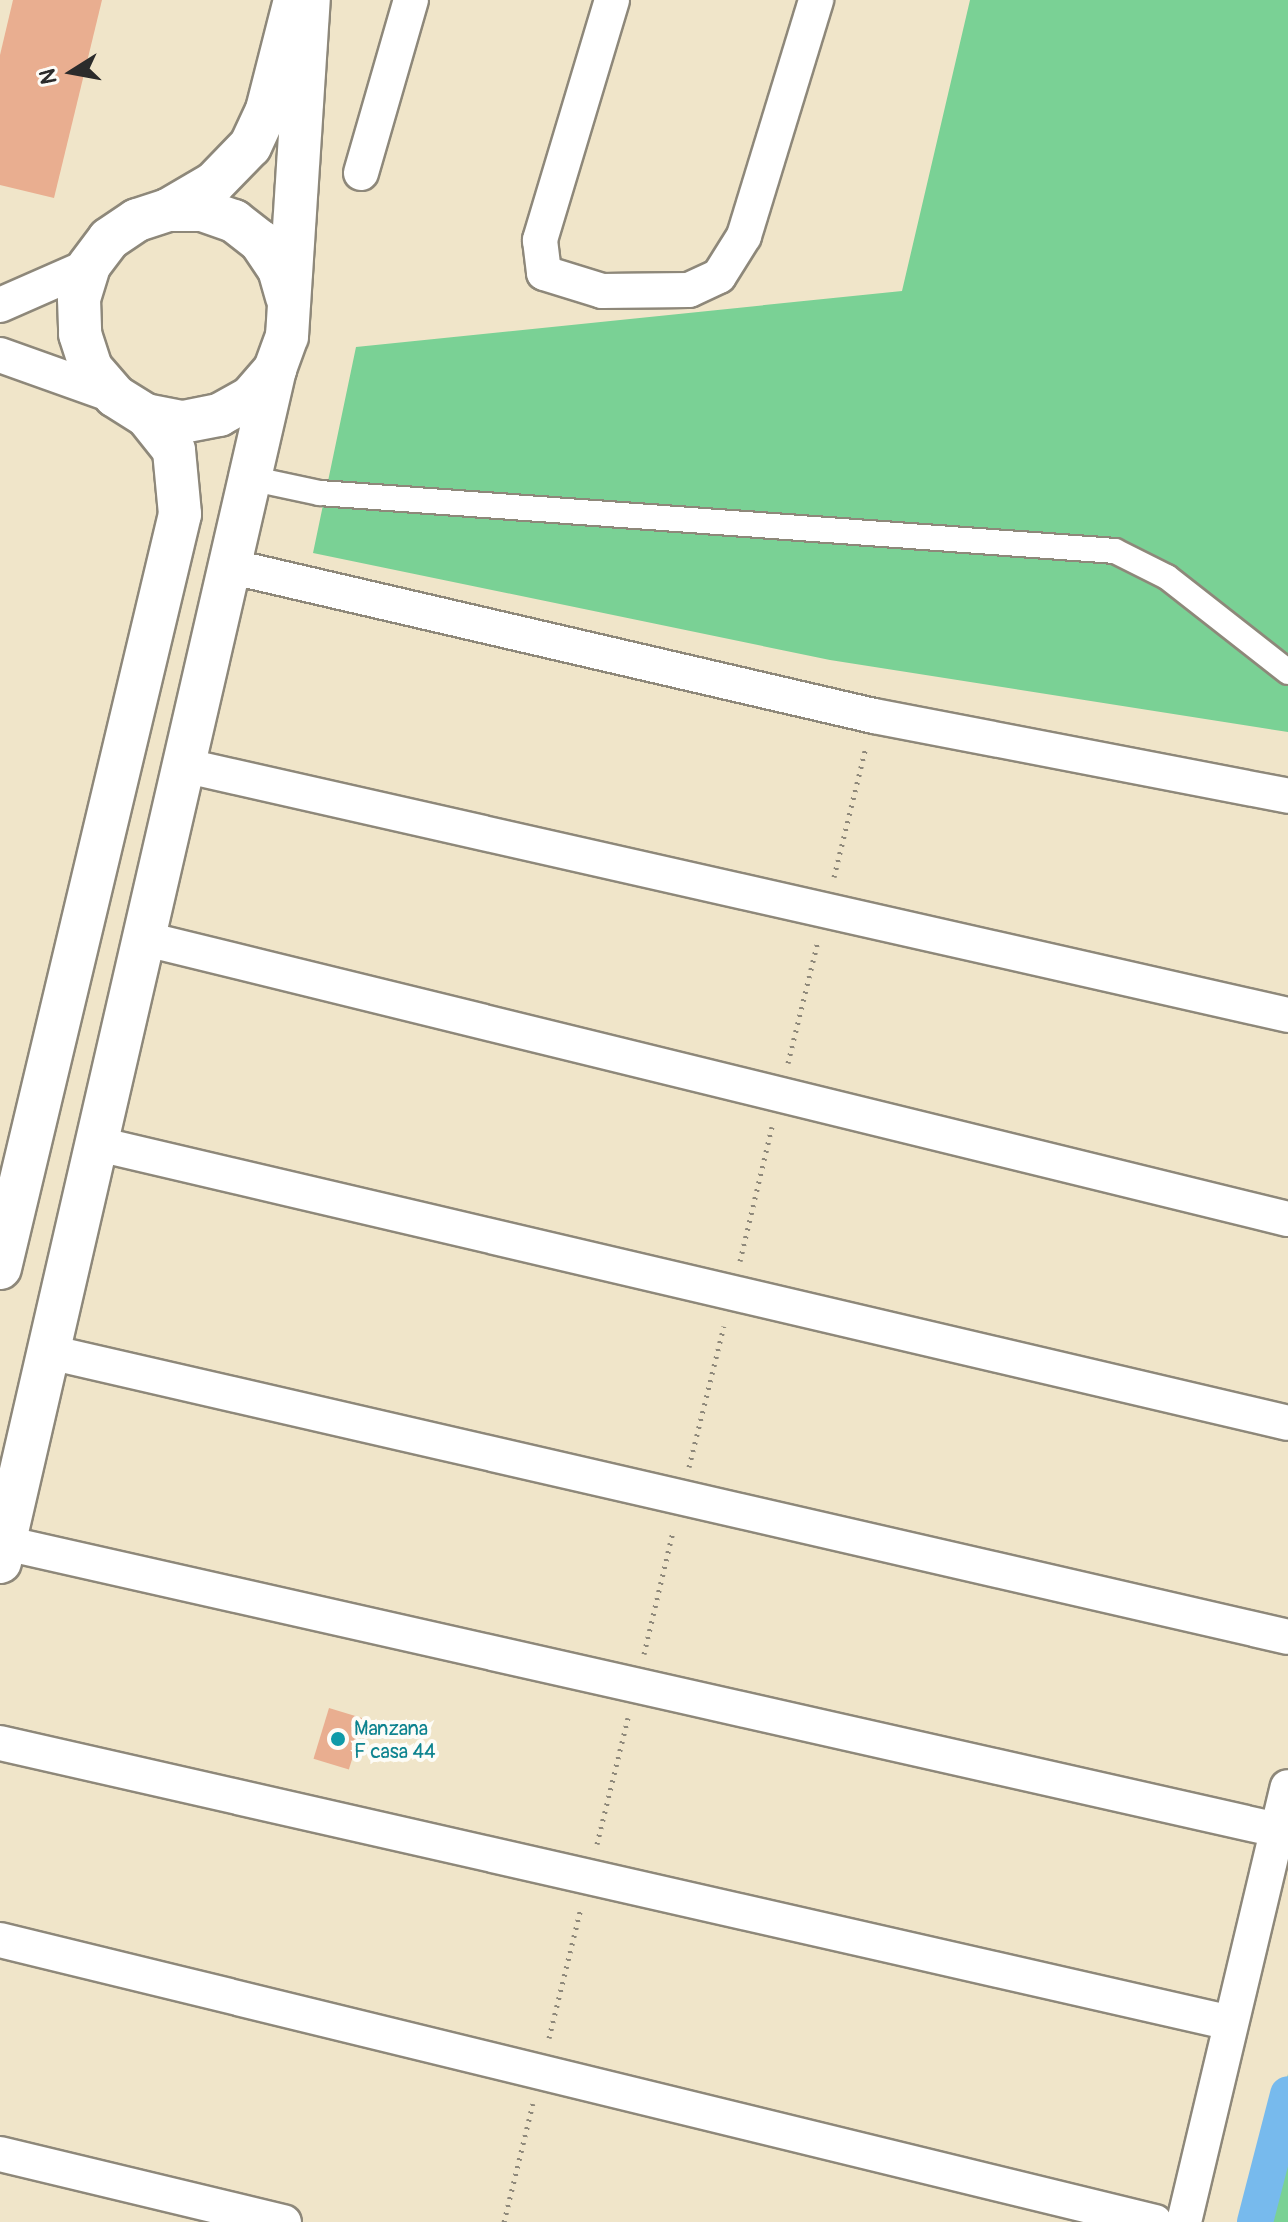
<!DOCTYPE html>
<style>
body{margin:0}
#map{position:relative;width:1288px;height:2222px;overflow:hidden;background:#f0e5c9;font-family:Pangolin,sans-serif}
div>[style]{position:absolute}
.green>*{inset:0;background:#7ad195}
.canal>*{height:36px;margin:-18px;padding:0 18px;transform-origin:18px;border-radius:18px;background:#77baed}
.building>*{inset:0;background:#e9ae90;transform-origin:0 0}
.path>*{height:5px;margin-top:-2.5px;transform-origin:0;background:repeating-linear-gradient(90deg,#8e887a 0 2px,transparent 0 8px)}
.roads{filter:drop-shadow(2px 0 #8e887a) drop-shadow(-2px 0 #8e887a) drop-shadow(0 2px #8e887a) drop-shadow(0 -2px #8e887a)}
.pedestrian>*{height:24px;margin:-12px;padding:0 12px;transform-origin:12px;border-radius:12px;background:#fff}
.minor>*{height:34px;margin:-17px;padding:0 17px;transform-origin:17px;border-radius:17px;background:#fff}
.tertiary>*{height:42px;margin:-21px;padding:0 21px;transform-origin:21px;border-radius:21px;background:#fff}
.dots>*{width:22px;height:22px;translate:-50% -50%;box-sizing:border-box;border:4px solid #fdfcf7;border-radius:50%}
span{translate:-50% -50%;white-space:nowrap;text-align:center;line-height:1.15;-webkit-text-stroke:8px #fdfcf7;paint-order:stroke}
.culture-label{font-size:20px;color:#0d838f}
.left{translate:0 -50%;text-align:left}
.north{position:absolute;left:32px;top:32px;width:80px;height:80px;-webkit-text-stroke:6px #fdfcf7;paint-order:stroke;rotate:259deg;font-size:22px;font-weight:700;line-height:32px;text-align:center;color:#2b2b2b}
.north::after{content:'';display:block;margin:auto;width:28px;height:36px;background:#2b2b2b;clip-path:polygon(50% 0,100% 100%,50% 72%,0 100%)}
</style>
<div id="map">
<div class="green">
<div style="clip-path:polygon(970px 0,1288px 0,1288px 732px,830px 660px,313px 553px,356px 347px,902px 291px)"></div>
<div style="clip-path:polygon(1288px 2074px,1288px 2222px,1255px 2222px)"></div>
</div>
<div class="canal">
<div style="left:1255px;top:2222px;width:132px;rotate:-75.5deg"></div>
</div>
<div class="building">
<div style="clip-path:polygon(13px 0,102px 0,54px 198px,0 185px,0 55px)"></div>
<div style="left:329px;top:1708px;width:37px;height:53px;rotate:17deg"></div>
</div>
<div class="path">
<div style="left:834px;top:877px;width:134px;rotate:-76.2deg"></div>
<div style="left:788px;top:1063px;width:126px;rotate:-76.2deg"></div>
<div style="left:740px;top:1261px;width:138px;rotate:-76.6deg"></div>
<div style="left:689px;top:1467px;width:145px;rotate:-76.1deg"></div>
<div style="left:644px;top:1654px;width:126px;rotate:-76.7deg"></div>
<div style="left:597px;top:1844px;width:130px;rotate:-76.2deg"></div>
<div style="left:549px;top:2038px;width:134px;rotate:-76.2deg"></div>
<div style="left:504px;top:2222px;width:122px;rotate:-76.3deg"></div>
</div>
<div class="roads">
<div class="pedestrian">
<div style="left:254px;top:479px;width:67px;rotate:12deg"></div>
<div style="left:320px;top:493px;width:797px;rotate:4.17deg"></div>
<div style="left:1115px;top:551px;width:58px;rotate:26.6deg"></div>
<div style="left:1167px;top:577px;width:154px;rotate:38.1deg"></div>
</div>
<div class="minor">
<div style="left:612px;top:0;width:251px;rotate:106.7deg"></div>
<div style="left:540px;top:240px;width:33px;rotate:83deg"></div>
<div style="left:544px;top:273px;width:61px;rotate:17.2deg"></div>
<div style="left:602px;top:291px;width:87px;rotate:-0.7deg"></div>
<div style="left:689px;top:290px;width:33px;rotate:-25deg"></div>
<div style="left:719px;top:276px;width:47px;rotate:-58deg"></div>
<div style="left:744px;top:236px;width:247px;rotate:-73deg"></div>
<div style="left:361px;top:173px;width:180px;rotate:-73.9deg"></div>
<div style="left:0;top:305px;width:97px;rotate:-23.7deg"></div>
<div style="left:0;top:355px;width:122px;rotate:19.6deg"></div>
<div style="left:233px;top:567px;width:658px;rotate:13.09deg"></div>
<div style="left:874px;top:716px;width:422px;rotate:10.9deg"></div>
<div style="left:187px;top:766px;width:1129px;rotate:12.74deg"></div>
<div style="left:146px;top:939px;width:1176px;rotate:13.78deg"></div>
<div style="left:98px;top:1144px;width:1222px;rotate:13.19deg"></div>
<div style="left:49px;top:1352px;width:1271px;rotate:12.95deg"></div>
<div style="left:5px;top:1543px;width:1305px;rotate:12.71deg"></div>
<div style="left:0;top:1743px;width:1262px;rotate:12.81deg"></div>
<div style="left:0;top:1940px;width:1189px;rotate:13.72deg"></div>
<div style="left:0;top:2154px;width:292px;rotate:13.5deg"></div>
<div style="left:1184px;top:2222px;width:447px;rotate:-76.6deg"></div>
</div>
<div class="tertiary">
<div style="left:295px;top:0;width:114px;rotate:104.3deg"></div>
<div style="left:267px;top:110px;width:40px;rotate:115deg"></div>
<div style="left:250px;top:146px;width:52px;rotate:134.2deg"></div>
<div style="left:214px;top:183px;width:53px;rotate:149.6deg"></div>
<div style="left:168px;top:210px;width:33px;rotate:162deg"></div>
<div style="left:137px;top:220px;width:34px;rotate:146deg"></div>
<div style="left:109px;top:239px;width:34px;rotate:127deg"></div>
<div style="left:89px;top:266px;width:34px;rotate:107deg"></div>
<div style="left:79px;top:299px;width:35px;rotate:88deg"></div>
<div style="left:80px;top:334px;width:36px;rotate:72deg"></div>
<div style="left:91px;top:368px;width:37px;rotate:49deg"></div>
<div style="left:115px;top:396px;width:36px;rotate:32deg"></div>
<div style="left:146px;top:415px;width:38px;rotate:11deg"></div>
<div style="left:183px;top:422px;width:37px;rotate:-11deg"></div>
<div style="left:219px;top:415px;width:37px;rotate:-29deg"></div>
<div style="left:251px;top:397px;width:37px;rotate:-49deg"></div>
<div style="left:275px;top:369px;width:35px;rotate:-70deg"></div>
<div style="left:287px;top:336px;width:337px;rotate:-86.3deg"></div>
<div style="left:168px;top:210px;width:34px"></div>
<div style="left:202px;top:210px;width:34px;rotate:19deg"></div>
<div style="left:234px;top:221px;width:33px;rotate:38deg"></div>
<div style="left:260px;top:241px;width:34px;rotate:56deg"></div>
<div style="left:279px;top:269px;width:29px;rotate:74deg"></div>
<div style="left:0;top:1268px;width:775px;rotate:-76.57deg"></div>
<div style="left:180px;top:514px;width:64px;rotate:-95.4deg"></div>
<div style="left:174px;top:450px;width:45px;rotate:-128.7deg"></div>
<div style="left:0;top:1562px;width:1224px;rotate:-77.02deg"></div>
</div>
</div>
<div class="dots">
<div style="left:338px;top:1739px;background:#0f9aa8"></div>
</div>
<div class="culture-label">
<span class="left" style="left:354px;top:1740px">Manzana<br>F casa 44</span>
</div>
<div class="north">N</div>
</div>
